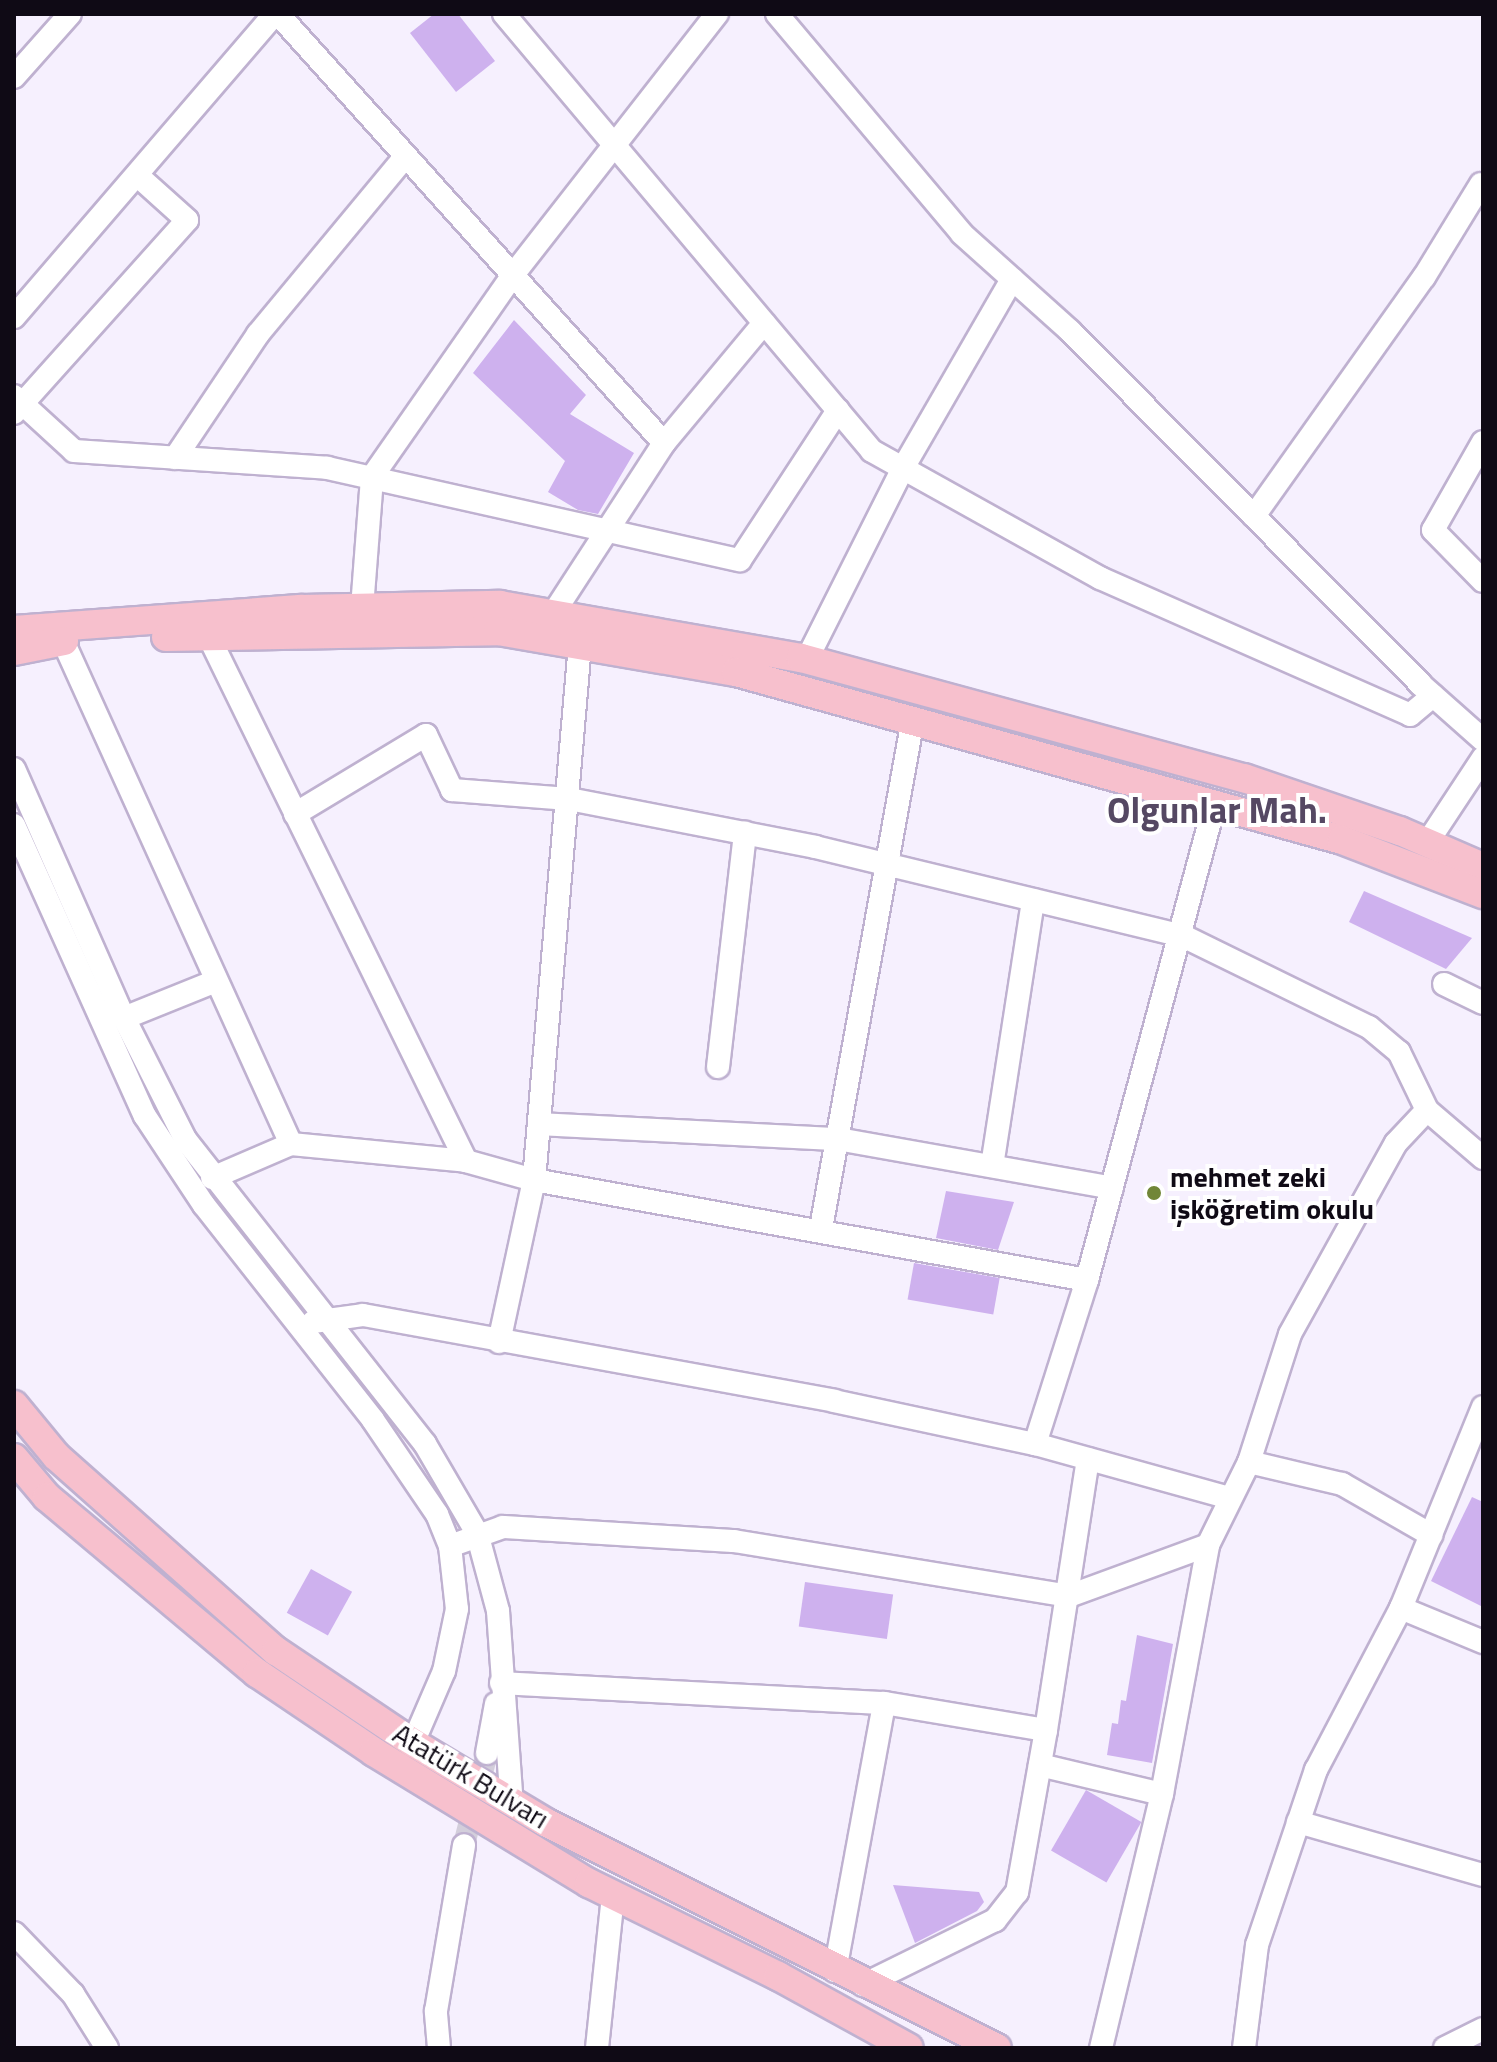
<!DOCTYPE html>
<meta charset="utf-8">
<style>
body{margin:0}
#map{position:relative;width:1497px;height:2062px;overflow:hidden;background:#f6f0fe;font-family:"Titillium Web",sans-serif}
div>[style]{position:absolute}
.building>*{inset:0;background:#ceb1ee;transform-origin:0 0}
.minor-tunnel>*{height:22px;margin-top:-11px;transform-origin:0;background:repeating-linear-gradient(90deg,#d3cedb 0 22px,transparent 0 33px)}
.roads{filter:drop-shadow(2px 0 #bfb1d0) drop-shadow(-2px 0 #bfb1d0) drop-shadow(0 2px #bfb1d0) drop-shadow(0 -2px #bfb1d0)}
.minor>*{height:22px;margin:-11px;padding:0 11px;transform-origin:11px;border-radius:11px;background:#fff}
.major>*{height:28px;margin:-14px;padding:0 14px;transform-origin:14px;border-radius:14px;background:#f7c0cd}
.dots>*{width:22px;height:22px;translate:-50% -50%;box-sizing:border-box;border:4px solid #fff;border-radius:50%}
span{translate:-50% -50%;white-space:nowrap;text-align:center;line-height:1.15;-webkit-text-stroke:8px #fff;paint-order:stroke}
.poi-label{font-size:28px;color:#0f0a15;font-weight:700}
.left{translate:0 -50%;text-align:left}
.street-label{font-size:28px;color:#0f0a15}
.district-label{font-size:36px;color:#554863;font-weight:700}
.frame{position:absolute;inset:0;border:16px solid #0f0a15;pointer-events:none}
</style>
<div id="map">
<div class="building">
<div style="clip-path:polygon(434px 14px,458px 14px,495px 61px,456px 92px,410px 33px)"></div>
<div style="clip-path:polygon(514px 320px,586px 395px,570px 414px,634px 453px,598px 514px,578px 510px,548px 492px,565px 461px,473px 373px)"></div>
<div style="clip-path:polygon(1364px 891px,1472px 938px,1446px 969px,1349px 922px)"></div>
<div style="clip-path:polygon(946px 1191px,1014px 1202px,998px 1250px,936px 1238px)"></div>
<div style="left:914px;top:1263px;width:87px;height:37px;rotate:10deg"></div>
<div style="clip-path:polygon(1472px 1497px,1483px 1502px,1483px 1607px,1431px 1581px)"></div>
<div style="left:311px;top:1569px;width:47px;height:50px;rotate:29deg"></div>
<div style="left:805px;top:1582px;width:89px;height:45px;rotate:8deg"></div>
<div style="clip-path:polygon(1137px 1635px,1173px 1644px,1152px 1763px,1107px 1755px,1112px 1723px,1118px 1724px,1121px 1700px,1126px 1701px)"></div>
<div style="left:1086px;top:1790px;width:64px;height:70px;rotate:30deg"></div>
<div style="clip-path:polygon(893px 1885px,979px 1892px,984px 1902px,977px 1911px,915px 1943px)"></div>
</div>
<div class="minor-tunnel">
<div style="left:464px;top:1845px;width:95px;rotate:-76deg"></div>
</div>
<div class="roads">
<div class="minor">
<div style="left:278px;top:14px;width:577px;rotate:48.02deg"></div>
<div style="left:664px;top:443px;width:204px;rotate:123deg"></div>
<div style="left:504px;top:14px;width:571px;rotate:49.9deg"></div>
<div style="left:872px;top:451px;width:261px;rotate:29.1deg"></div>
<div style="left:1100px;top:578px;width:339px;rotate:23.8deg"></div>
<div style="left:1410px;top:715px;width:30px;rotate:-40deg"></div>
<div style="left:777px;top:14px;width:287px;rotate:49.9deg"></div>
<div style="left:962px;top:234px;width:145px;rotate:41.9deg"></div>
<div style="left:1070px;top:331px;width:497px;rotate:45.2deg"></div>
<div style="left:1420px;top:684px;width:84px;rotate:41.6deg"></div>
<div style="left:14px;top:77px;width:84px;rotate:-48.4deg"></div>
<div style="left:14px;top:317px;width:400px;rotate:-49.3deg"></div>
<div style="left:14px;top:396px;width:81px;rotate:42.5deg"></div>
<div style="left:74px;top:451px;width:254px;rotate:3.8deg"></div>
<div style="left:327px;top:468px;width:423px;rotate:12.6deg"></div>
<div style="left:740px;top:560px;width:179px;rotate:-56.8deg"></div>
<div style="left:14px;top:413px;width:259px;rotate:-48.1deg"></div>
<div style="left:187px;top:220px;width:66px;rotate:-138.1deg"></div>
<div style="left:1483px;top:442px;width:101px;rotate:119.6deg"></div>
<div style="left:1433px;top:530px;width:71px;rotate:45.6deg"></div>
<div style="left:664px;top:443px;width:156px;rotate:-50.2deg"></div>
<div style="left:175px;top:458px;width:149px;rotate:-56.2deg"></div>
<div style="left:258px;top:334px;width:230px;rotate:-50.3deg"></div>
<div style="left:1254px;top:516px;width:293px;rotate:-54.6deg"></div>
<div style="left:1424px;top:277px;width:109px;rotate:-58.5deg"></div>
<div style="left:362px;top:608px;width:131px;rotate:-85.6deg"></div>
<div style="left:372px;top:477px;width:245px;rotate:-55.1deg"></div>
<div style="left:512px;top:276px;width:333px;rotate:-52deg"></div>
<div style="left:208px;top:635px;width:586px;rotate:63.87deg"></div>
<div style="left:63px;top:641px;width:552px;rotate:65.62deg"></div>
<div style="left:807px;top:659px;width:214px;rotate:-63.3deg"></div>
<div style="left:903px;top:468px;width:218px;rotate:-60deg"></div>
<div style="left:14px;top:769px;width:272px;rotate:66.2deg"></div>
<div style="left:124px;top:1018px;width:136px;rotate:63.2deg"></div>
<div style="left:185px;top:1139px;width:388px;rotate:51.8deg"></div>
<div style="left:425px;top:1444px;width:103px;rotate:59.7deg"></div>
<div style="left:477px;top:1533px;width:81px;rotate:74.9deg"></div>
<div style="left:498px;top:1611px;width:194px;rotate:85.9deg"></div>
<div style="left:295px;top:814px;width:153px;rotate:-31.1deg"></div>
<div style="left:426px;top:735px;width:61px;rotate:64.7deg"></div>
<div style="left:452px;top:790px;width:117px;rotate:4.4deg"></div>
<div style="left:569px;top:799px;width:251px;rotate:11deg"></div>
<div style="left:815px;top:847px;width:379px;rotate:13.6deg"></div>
<div style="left:1183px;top:936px;width:207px;rotate:26.1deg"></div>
<div style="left:1369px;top:1027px;width:39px;rotate:40deg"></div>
<div style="left:1399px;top:1052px;width:64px;rotate:64.2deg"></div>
<div style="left:1427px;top:1110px;width:74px;rotate:40.6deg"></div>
<div style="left:14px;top:825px;width:319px;rotate:65.8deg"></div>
<div style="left:145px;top:1116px;width:107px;rotate:56.5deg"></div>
<div style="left:204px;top:1205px;width:273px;rotate:51.8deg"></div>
<div style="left:373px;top:1420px;width:114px;rotate:55.8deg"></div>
<div style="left:437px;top:1514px;width:35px;rotate:68deg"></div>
<div style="left:450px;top:1546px;width:63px;rotate:83.7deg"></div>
<div style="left:457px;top:1609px;width:63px;rotate:101.8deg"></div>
<div style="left:444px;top:1671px;width:78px;rotate:113.3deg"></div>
<div style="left:1427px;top:843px;width:102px;rotate:-56.6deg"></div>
<div style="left:1444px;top:984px;width:43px;rotate:26deg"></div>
<div style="left:124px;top:1018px;width:99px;rotate:-21.9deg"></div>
<div style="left:718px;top:1067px;width:236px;rotate:-83.4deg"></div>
<div style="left:539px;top:1124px;width:299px;rotate:2.9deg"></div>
<div style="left:838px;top:1139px;width:278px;rotate:10.1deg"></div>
<div style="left:992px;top:1166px;width:269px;rotate:-81.2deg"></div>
<div style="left:212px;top:1178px;width:86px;rotate:-23.3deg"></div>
<div style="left:291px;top:1144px;width:176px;rotate:5.5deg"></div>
<div style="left:466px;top:1161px;width:71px;rotate:15.6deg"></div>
<div style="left:534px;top:1180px;width:562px;rotate:10.25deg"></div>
<div style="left:821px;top:1228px;width:517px;rotate:-79.75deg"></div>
<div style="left:313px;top:1322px;width:50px;rotate:-8deg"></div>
<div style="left:363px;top:1315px;width:479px;rotate:10.3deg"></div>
<div style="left:834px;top:1401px;width:206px;rotate:12.1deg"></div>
<div style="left:1035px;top:1444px;width:202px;rotate:15.5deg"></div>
<div style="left:499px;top:1342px;width:166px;rotate:-77.8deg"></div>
<div style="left:534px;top:1180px;width:537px;rotate:-85.09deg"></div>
<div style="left:1035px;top:1444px;width:172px;rotate:-72.4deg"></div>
<div style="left:1087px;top:1280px;width:494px;rotate:-75deg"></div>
<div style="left:1249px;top:1462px;width:96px;rotate:13.3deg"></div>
<div style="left:1342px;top:1484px;width:103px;rotate:29.8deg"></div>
<div style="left:450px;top:1546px;width:56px;rotate:-19.7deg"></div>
<div style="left:503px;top:1527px;width:231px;rotate:3.5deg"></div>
<div style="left:734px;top:1541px;width:339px;rotate:9.3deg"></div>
<div style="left:1069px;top:1596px;width:148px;rotate:-20.1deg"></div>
<div style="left:1208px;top:1545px;width:93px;rotate:-63.7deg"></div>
<div style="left:1249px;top:1462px;width:134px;rotate:-72.2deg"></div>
<div style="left:1290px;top:1334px;width:218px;rotate:-61deg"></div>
<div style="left:1396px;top:1143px;width:45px;rotate:-46.8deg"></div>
<div style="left:1401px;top:1608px;width:89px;rotate:22.5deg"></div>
<div style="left:501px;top:1683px;width:384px;rotate:3deg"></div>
<div style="left:884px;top:1703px;width:164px;rotate:9.5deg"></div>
<div style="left:1046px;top:1730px;width:165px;rotate:100.1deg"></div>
<div style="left:1017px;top:1892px;width:36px;rotate:128deg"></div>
<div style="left:995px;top:1920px;width:147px;rotate:153.8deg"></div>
<div style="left:1046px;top:1730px;width:274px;rotate:-81.2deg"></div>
<div style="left:487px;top:1753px;width:50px;rotate:-79.6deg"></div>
<div style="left:1040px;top:1765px;width:125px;rotate:13.4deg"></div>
<div style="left:1298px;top:1822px;width:192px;rotate:16deg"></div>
<div style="left:14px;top:1933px;width:85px;rotate:46deg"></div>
<div style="left:73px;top:1994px;width:64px;rotate:57.8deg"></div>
<div style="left:835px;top:1971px;width:272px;rotate:-79.6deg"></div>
<div style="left:439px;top:2048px;width:37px;rotate:-95deg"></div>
<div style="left:436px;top:2011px;width:168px;rotate:-80.4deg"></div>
<div style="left:597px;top:2048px;width:154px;rotate:-84deg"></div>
<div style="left:1101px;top:2048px;width:261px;rotate:-76.5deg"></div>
<div style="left:1162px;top:1794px;width:253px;rotate:-79.5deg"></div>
<div style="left:1244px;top:2048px;width:104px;rotate:-82.8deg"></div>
<div style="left:1257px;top:1945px;width:185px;rotate:-71.4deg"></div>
<div style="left:1316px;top:1770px;width:183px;rotate:-62.3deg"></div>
<div style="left:1401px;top:1608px;width:217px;rotate:-67.8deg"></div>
<div style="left:1445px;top:2048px;width:42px;rotate:-26.6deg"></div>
</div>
<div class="major">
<div style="left:14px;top:630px;width:289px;rotate:-4.2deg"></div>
<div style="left:302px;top:609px;width:198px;rotate:-1.2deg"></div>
<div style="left:500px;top:605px;width:306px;rotate:10deg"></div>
<div style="left:801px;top:658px;width:459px;rotate:15.2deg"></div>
<div style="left:1244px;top:778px;width:165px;rotate:18.8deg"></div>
<div style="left:1400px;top:831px;width:90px;rotate:23.4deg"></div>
<div style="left:166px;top:637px;width:332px;rotate:-1deg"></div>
<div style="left:498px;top:631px;width:242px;rotate:9.8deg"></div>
<div style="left:736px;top:672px;width:629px;rotate:15.49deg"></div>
<div style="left:1342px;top:840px;width:151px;rotate:21deg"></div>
<div style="left:14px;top:651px;width:51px;rotate:-11.3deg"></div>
<div style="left:14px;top:1405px;width:66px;rotate:50.5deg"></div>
<div style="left:56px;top:1456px;width:294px;rotate:41.6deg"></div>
<div style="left:276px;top:1651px;width:165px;rotate:33.9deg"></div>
<div style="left:413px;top:1743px;width:154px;rotate:30.9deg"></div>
<div style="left:545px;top:1822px;width:505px;rotate:26.57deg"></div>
<div style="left:14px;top:1458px;width:51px;rotate:49.8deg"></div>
<div style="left:47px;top:1497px;width:274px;rotate:40deg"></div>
<div style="left:257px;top:1673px;width:141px;rotate:34deg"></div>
<div style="left:374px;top:1752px;width:252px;rotate:31.4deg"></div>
<div style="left:589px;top:1883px;width:211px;rotate:26.2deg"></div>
<div style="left:778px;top:1976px;width:149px;rotate:28.8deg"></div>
</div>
</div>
<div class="dots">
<div style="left:1154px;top:1193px;background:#718637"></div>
</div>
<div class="poi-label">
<span class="left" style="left:1170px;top:1193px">mehmet zeki<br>işköğretim okulu</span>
</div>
<div class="street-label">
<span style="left:471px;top:1776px;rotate:31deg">Atatürk Bulvarı</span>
</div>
<div class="district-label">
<span style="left:1217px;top:810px">Olgunlar Mah.</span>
</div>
<div class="frame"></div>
</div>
